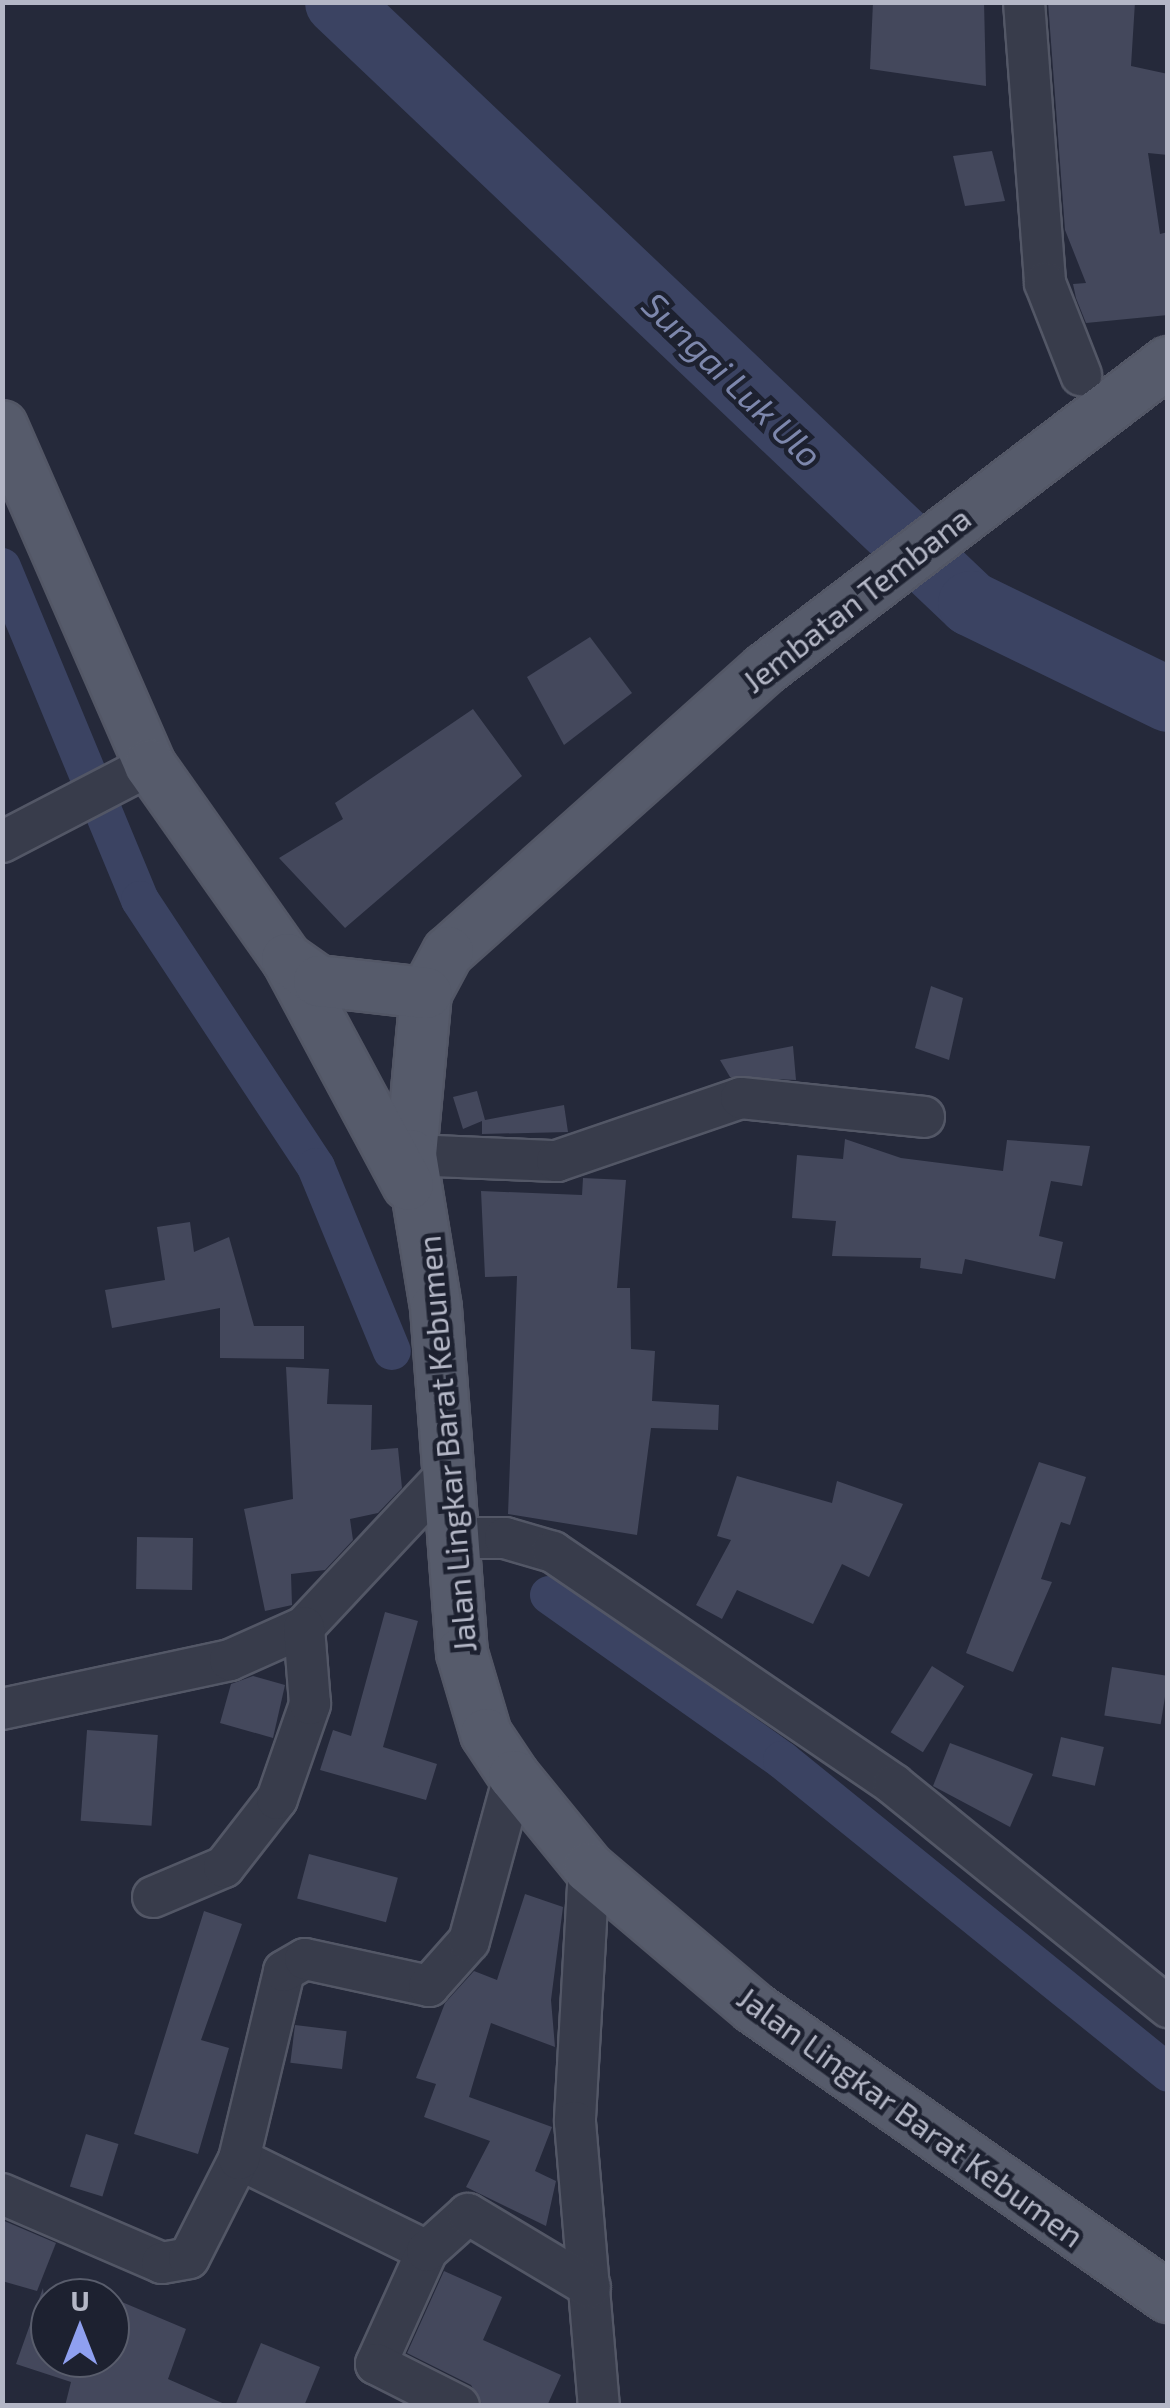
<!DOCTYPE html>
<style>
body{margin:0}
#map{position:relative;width:1170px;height:2408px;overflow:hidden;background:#25293a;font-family:"Exo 2",sans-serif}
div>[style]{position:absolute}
.canal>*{height:38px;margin:-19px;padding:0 19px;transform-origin:19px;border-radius:19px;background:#3b4362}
.river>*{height:65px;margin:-32.5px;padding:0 32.5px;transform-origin:32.5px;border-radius:32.5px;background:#3b4362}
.building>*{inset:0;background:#44485c;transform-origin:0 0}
.roads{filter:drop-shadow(2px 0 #535766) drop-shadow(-2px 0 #535766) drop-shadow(0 2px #535766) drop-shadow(0 -2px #535766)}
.minor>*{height:40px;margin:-20px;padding:0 20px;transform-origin:20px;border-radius:20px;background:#383c4b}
.major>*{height:50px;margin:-25px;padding:0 25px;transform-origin:25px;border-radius:25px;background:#565b6b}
span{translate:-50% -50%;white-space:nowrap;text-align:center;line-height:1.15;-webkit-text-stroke:9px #1d2130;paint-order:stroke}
.street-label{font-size:32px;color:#b4b7c6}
.water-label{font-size:35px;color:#7d87ac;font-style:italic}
.frame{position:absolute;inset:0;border:5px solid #b4b7c6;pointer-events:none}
.north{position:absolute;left:30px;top:2278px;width:100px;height:100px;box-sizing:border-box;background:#1d2130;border:2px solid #595d6c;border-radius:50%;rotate:0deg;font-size:28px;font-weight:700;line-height:40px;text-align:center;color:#b4b7c6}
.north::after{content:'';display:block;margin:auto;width:35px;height:45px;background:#8fa0f0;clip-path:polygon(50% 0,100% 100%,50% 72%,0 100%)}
</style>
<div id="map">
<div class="canal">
<div style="left:2px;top:567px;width:360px;rotate:67.5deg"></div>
<div style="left:140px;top:900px;width:320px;rotate:56.6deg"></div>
<div style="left:316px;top:1167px;width:199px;rotate:67.6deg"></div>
<div style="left:549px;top:1595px;width:286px;rotate:35.3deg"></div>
<div style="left:782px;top:1760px;width:497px;rotate:39deg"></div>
</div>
<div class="river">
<div style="left:337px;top:2px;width:873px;rotate:43.51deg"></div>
<div style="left:970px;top:603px;width:220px;rotate:25.9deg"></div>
</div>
<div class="building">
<div style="clip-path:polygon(873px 2px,984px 2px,986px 86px,870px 69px)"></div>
<div style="clip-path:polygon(1048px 2px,1135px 2px,1131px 66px,1168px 74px,1168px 155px,1148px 153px,1160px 234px,1168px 232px,1168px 315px,1086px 323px,1076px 298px,1073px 284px,1086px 283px,1065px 230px)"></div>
<div style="clip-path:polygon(992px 151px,1005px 201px,965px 206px,953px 156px)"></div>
<div style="clip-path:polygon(590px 637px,632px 693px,564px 745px,527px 677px)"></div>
<div style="clip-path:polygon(473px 709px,522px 776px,345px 928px,279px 858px,343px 819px,335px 803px)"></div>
<div style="clip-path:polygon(931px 986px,963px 998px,949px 1060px,915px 1048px)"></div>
<div style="clip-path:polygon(793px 1046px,796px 1080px,730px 1077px,720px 1060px)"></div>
<div style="clip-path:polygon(477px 1091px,485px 1120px,564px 1105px,568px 1132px,482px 1134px,482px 1121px,463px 1129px,453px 1097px)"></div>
<div style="clip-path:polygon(845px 1139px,901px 1158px,1003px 1171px,1007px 1140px,1090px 1146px,1082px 1186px,1051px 1181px,1039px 1236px,1063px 1242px,1055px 1279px,965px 1259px,962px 1274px,920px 1268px,921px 1258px,832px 1256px,836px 1221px,792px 1218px,797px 1155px,843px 1159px)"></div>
<div style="clip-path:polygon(583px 1178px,626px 1180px,617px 1288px,630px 1288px,631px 1349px,655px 1351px,652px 1401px,719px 1405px,718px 1430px,651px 1428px,637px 1535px,508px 1514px,517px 1276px,485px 1277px,481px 1191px,582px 1195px)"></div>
<div style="clip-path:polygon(190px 1222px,194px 1252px,229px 1237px,254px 1326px,304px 1326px,304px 1359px,220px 1358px,220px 1308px,112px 1328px,105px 1290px,165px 1280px,157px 1227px)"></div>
<div style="clip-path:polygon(286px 1367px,329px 1369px,327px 1404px,372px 1405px,371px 1450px,398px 1448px,402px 1488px,378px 1513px,350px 1519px,353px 1540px,325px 1570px,291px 1574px,292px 1605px,265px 1611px,244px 1509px,293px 1499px)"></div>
<div style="clip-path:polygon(1039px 1462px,1086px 1477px,1070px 1525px,1061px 1522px,1041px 1579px,1052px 1582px,1013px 1672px,966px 1653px)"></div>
<div style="clip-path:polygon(737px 1476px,832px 1503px,837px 1481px,903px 1504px,869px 1577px,842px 1564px,813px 1624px,737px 1590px,722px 1619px,696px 1605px,731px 1540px,717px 1536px)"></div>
<div style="left:137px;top:1537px;width:56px;height:52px;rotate:1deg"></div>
<div style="clip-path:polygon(385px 1612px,418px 1621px,383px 1747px,437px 1764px,426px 1800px,320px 1770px,333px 1730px,351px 1736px)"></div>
<div style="left:932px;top:1666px;width:38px;height:78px;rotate:32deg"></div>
<div style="left:1112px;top:1667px;width:57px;height:49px;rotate:9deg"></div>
<div style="clip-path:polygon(253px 1676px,285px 1685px,273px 1738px,220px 1723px,231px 1684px)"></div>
<div style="left:87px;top:1730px;width:71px;height:91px;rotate:4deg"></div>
<div style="left:1061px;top:1737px;width:44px;height:40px;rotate:13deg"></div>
<div style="clip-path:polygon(950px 1743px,1033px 1774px,1010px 1827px,933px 1786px)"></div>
<div style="left:309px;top:1854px;width:92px;height:46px;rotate:15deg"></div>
<div style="clip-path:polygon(525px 1894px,563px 1907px,551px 2000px,555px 2047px,491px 2023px,469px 2097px,552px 2127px,535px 2171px,556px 2181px,546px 2226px,466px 2187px,490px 2141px,424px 2117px,436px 2084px,416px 2078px,445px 2003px,474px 1971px,497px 1980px)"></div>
<div style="clip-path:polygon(204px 1911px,242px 1924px,201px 2040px,229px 2048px,198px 2154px,134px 2134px)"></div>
<div style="left:295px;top:2025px;width:52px;height:38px;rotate:7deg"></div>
<div style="left:86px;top:2134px;width:34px;height:55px;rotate:17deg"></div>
<div style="clip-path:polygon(2px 2220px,56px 2243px,37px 2291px,2px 2281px)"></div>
<div style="clip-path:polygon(444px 2271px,502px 2297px,483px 2340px,561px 2375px,547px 2406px,483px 2406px,471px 2385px,407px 2353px)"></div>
<div style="clip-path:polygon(43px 2288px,50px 2358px,110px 2358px,110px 2297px,186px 2329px,168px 2379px,229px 2406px,65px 2406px,71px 2382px,16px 2364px)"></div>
<div style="clip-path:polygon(261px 2343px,320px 2367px,304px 2406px,235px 2406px)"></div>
</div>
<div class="roads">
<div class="minor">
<div style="left:1024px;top:2px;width:282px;rotate:85.7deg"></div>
<div style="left:1045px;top:283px;width:99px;rotate:68.6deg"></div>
<div style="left:2px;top:842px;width:167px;rotate:-27.5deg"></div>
<div style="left:411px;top:1155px;width:146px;rotate:2.4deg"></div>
<div style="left:557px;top:1161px;width:194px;rotate:-18.9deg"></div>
<div style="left:741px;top:1098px;width:184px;rotate:5.9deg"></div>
<div style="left:450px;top:1538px;width:55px"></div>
<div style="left:505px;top:1538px;width:50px;rotate:16.3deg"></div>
<div style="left:553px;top:1552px;width:413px;rotate:34.3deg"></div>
<div style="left:894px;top:1785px;width:353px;rotate:39deg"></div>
<div style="left:2px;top:1709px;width:233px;rotate:-12.1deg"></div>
<div style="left:230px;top:1660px;width:81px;rotate:-24deg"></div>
<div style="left:304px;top:1627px;width:209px;rotate:-46.9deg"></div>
<div style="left:589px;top:1868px;width:254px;rotate:93.2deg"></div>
<div style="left:575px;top:2122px;width:285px;rotate:85.2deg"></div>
<div style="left:153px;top:1897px;width:77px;rotate:-22.9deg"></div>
<div style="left:224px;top:1867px;width:86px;rotate:-52.1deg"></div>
<div style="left:277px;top:1799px;width:101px;rotate:-70.8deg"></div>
<div style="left:310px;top:1704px;width:77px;rotate:-94.5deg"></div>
<div style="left:239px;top:2159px;width:209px;rotate:26.1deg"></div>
<div style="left:427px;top:2251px;width:124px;rotate:114.3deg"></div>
<div style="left:376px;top:2364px;width:93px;rotate:26.8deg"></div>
<div style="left:2px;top:2194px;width:174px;rotate:23.3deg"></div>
<div style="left:162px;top:2263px;width:27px;rotate:-10deg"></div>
<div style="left:189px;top:2258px;width:111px;rotate:-63.2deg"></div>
<div style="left:239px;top:2159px;width:193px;rotate:-76.5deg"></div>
<div style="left:284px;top:1971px;width:24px;rotate:-30deg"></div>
<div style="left:305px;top:1959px;width:127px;rotate:12.3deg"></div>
<div style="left:429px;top:1986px;width:60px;rotate:-48.4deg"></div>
<div style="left:469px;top:1941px;width:171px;rotate:-74.7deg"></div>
<div style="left:427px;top:2251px;width:55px;rotate:-42.1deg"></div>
<div style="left:468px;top:2214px;width:142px;rotate:30.9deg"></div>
</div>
<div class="major">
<div style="left:1168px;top:362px;width:507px;rotate:142.7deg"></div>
<div style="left:765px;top:669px;width:425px;rotate:138.2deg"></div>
<div style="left:448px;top:952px;width:47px;rotate:118.2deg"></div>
<div style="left:426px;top:993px;width:163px;rotate:95.3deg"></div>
<div style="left:411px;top:1155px;width:155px;rotate:80.7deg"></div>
<div style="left:436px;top:1308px;width:346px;rotate:85.7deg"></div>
<div style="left:462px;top:1653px;width:84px;rotate:73.5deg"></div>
<div style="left:486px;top:1734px;width:50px;rotate:56.3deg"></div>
<div style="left:514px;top:1776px;width:119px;rotate:50.8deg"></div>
<div style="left:589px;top:1868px;width:216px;rotate:40.3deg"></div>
<div style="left:754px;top:2008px;width:505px;rotate:34.92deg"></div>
<div style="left:2px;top:426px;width:370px;rotate:66.4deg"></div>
<div style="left:150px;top:765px;width:237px;rotate:54.8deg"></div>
<div style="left:287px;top:959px;width:256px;rotate:61.8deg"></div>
<div style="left:287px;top:959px;width:39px;rotate:35deg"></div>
<div style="left:319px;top:981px;width:108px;rotate:6.4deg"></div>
</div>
</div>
<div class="street-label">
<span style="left:856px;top:599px;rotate:-38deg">Jembatan Tembana</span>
<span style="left:446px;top:1444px;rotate:-95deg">Jalan Lingkar Barat Kebumen</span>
<span style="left:911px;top:2116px;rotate:36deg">Jalan Lingkar Barat Kebumen</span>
</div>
<div class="water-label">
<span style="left:733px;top:379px;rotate:44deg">Sungai Luk Ulo</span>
</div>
<div class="frame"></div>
<div class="north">U</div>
</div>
